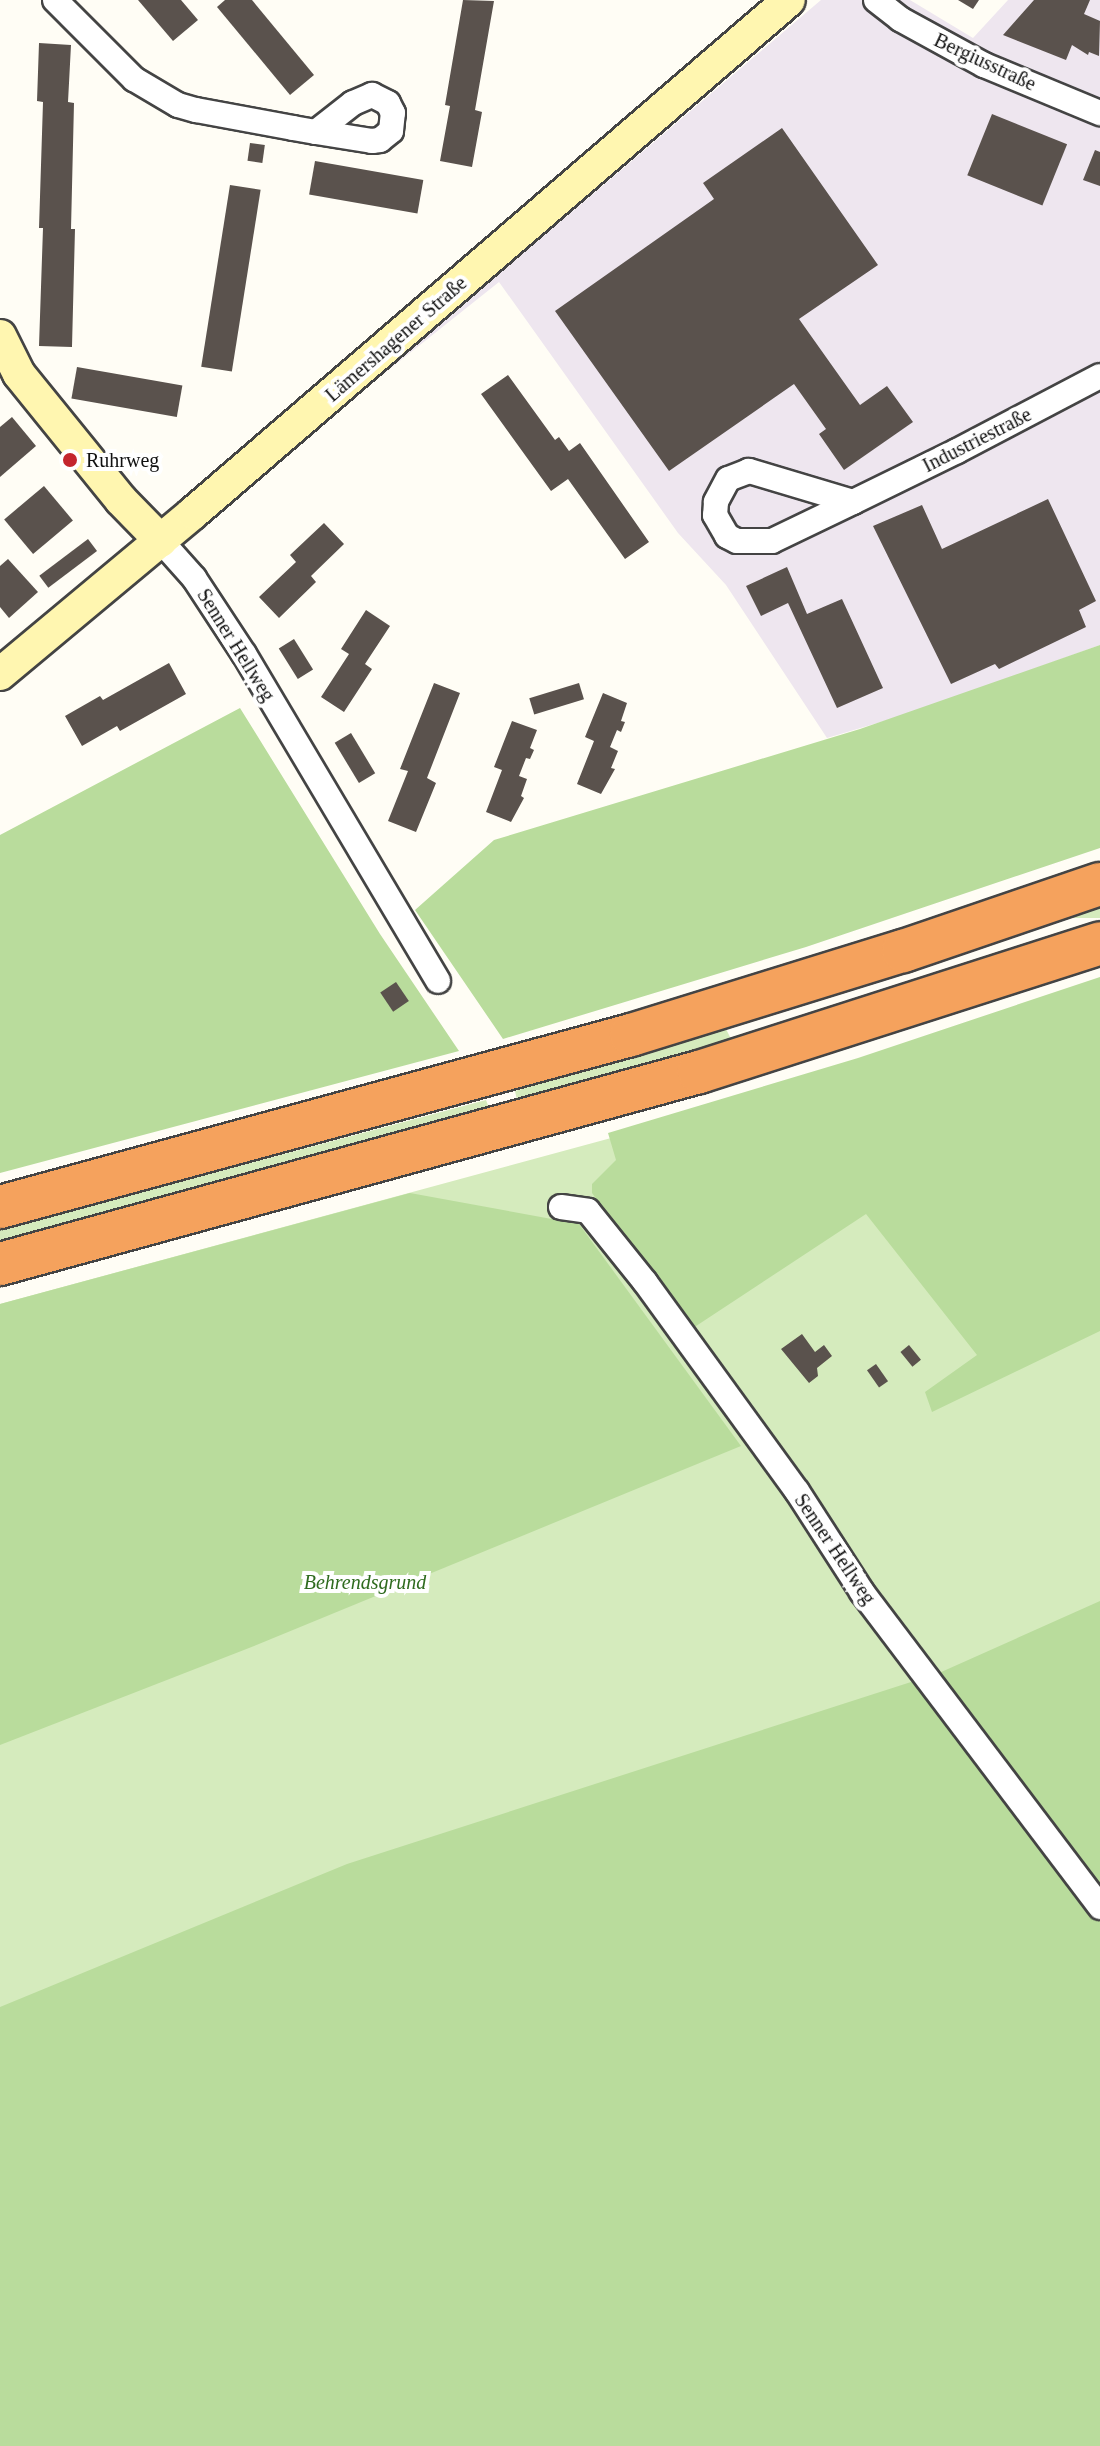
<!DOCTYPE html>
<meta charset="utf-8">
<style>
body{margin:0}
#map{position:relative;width:1100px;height:2446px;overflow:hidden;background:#fffdf5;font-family:"Times New Roman",serif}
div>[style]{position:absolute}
.industrial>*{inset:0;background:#eee6ef}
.green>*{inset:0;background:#d5ebbd;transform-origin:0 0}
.forest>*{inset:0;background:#b9dc9c}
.building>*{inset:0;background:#5a524d;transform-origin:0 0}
.roads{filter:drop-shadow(2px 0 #444) drop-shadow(-2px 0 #444) drop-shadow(0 2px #444) drop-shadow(0 -2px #444)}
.street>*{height:24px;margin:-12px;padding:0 12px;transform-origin:12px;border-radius:12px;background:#fff}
.secondary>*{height:32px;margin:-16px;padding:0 16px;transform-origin:16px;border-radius:16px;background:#fff6b0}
.highway>*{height:42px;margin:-21px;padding:0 21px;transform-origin:21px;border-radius:21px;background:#f5a25d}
.dots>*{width:22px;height:22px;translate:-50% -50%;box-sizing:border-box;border:4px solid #fff;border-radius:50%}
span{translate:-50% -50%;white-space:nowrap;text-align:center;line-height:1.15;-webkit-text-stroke:8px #fff;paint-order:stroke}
.street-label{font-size:20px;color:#111}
.poi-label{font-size:20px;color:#111}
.left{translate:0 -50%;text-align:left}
.park-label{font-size:20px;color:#2f6b1f;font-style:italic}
</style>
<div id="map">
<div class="industrial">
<div style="clip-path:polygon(821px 0,910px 0,973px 38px,1008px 0,1100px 0,1100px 645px,911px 713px,827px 738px,726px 585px,678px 533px,499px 282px,347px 403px)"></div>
</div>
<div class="green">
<div style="left:1100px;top:907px;width:11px;height:131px;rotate:90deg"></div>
<div style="clip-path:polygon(1100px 989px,1100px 1705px,0 2204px,0 1304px,865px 1069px)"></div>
<div style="clip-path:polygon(726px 1029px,731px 1039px,517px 1100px,515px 1091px)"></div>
<div style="clip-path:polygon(486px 1100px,489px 1108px,0 1242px,0 1230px)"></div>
</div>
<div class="forest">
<div style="clip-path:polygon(1100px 645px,1100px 848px,806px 947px,503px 1039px,415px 910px,494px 840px,860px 729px)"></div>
<div style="clip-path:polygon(240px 708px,380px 934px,459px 1051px,0 1173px,0 835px)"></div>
<div style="clip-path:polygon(1100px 977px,1100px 1331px,932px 1412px,925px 1392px,977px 1355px,866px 1214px,690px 1330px,592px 1193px,592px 1184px,616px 1160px,608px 1133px,858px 1058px)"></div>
<div style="clip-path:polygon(410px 1193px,579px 1224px,741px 1446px,249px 1648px,0 1745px,0 1304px)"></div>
<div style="clip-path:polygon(1100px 1601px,1100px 2446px,0 2446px,0 2007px,347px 1864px,939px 1673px)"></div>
</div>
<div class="building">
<div style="clip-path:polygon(138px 0,181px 0,198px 20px,173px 41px)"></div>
<div style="clip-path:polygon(225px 0,252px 0,314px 75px,290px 95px,217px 7px)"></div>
<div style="clip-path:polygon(463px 0,494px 1px,475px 110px,482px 112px,472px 167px,440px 161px,450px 106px,445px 105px)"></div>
<div style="clip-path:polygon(958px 0,979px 0,973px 9px)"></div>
<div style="clip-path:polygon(1034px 0,1090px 0,1084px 14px,1100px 21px,1099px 56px,1089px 52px,1088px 55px,1072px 45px,1066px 60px,1003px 35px)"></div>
<div style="clip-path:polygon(39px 43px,71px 45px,68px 102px,74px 103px,71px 229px,75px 229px,72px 347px,39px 346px,43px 228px,39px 228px,43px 102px,37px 101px)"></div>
<div style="left:992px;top:114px;width:81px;height:66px;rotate:22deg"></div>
<div style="clip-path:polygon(782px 128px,878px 265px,799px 319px,860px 405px,887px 386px,913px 422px,844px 470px,819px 434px,826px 429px,794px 384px,669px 471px,555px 311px,714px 199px,703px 183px)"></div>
<div style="left:250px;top:143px;width:15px;height:18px;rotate:8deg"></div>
<div style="clip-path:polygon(1095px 150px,1100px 152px,1100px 186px,1083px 180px)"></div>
<div style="left:315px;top:161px;width:110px;height:34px;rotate:10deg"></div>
<div style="left:230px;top:185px;width:31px;height:184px;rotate:9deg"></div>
<div style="left:77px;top:367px;width:107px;height:32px;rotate:10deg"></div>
<div style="clip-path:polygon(508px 375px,555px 440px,559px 437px,569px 451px,580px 443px,649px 542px,625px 559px,568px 479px,551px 491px,481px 394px)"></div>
<div style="clip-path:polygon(12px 417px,36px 446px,0 477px,0 427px)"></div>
<div style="left:44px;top:486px;width:45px;height:52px;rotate:50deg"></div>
<div style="clip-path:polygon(1048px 499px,1096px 601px,1079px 610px,1086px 627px,999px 669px,995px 664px,951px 684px,873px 526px,922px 505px,942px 549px)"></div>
<div style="clip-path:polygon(324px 523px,344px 544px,311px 576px,316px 582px,279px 618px,259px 597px,296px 562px,290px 555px)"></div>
<div style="left:88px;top:539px;width:15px;height:61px;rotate:53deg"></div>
<div style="clip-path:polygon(8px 559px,38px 592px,9px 618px,0 607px,0 566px)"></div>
<div style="clip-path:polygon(787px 567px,807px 614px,842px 599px,883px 688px,837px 708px,788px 603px,761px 616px,746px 586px)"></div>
<div style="clip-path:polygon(366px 610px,390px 626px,365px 664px,372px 669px,344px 712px,321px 697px,349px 654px,341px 649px)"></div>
<div style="left:294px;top:639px;width:36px;height:18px;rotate:58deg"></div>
<div style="clip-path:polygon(169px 663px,186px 694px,120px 731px,117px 726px,82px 746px,65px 716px,100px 696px,103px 700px)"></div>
<div style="clip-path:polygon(434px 683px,460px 693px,427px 778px,436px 783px,416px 832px,388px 821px,408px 771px,400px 769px)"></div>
<div style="left:579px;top:683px;width:17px;height:52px;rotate:73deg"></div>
<div style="clip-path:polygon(603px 693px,627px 703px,621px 721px,625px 722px,621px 732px,617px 730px,610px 747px,618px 751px,611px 768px,615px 769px,601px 794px,577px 784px,594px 741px,585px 737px)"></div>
<div style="clip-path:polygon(512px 721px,537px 730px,530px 748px,534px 750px,530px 759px,526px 758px,519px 776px,527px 779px,521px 796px,524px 798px,511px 822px,486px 812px,502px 770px,494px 767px)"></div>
<div style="left:351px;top:733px;width:47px;height:19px;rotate:59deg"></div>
<div style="left:396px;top:982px;width:23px;height:19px;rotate:56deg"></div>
<div style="clip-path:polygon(802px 1334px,815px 1352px,824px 1345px,832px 1356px,817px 1368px,818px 1376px,809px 1383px,781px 1349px)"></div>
<div style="left:909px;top:1345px;width:19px;height:11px;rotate:51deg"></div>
<div style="left:876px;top:1364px;width:21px;height:11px;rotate:55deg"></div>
</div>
<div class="roads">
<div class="street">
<div style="left:55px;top:0;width:112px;rotate:45deg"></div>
<div style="left:134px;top:79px;width:51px;rotate:30.6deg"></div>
<div style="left:178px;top:105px;width:19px;rotate:16deg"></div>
<div style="left:196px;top:110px;width:99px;rotate:10.5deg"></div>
<div style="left:293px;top:128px;width:23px;rotate:10deg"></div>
<div style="left:316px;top:132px;width:57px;rotate:9.1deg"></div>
<div style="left:372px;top:141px;width:8px;rotate:-7deg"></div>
<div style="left:380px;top:140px;width:14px;rotate:-39deg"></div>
<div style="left:391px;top:131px;width:18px;rotate:-84deg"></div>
<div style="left:393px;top:113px;width:11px;rotate:-117deg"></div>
<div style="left:388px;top:103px;width:18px;rotate:-153deg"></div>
<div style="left:372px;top:95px;width:21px;rotate:157deg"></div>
<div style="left:353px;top:103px;width:47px;rotate:141.9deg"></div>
<div style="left:876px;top:0;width:31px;rotate:38deg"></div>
<div style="left:900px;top:19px;width:96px;rotate:28.7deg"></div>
<div style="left:984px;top:65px;width:126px;rotate:22.5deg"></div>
<div style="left:853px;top:502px;width:109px;rotate:-163.4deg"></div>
<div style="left:749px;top:471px;width:22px;rotate:159deg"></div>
<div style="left:728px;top:479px;width:26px;rotate:118deg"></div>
<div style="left:716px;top:502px;width:13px;rotate:94deg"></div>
<div style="left:715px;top:515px;width:24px;rotate:60deg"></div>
<div style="left:727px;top:536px;width:11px;rotate:27deg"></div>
<div style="left:737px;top:541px;width:35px"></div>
<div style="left:772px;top:541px;width:90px;rotate:-25.7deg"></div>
<div style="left:853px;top:502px;width:116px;rotate:-26.1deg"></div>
<div style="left:957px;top:451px;width:161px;rotate:-27.7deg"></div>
<div style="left:161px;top:541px;width:50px;rotate:48.3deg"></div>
<div style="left:194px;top:578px;width:91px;rotate:56.7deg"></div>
<div style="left:244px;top:654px;width:380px;rotate:59.3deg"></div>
<div style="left:561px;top:1207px;width:27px;rotate:8deg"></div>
<div style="left:588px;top:1211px;width:91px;rotate:51.2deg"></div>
<div style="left:645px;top:1282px;width:258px;rotate:54deg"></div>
<div style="left:797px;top:1491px;width:120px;rotate:57.2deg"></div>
<div style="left:862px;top:1592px;width:395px;rotate:52.9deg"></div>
</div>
<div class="secondary">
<div style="left:0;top:336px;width:42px;rotate:63.4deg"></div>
<div style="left:19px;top:374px;width:162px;rotate:51deg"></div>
<div style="left:121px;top:500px;width:57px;rotate:45.7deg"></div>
<div style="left:0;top:674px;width:251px;rotate:-39.8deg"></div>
<div style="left:193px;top:513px;width:786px;rotate:-40.72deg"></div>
</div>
<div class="highway">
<div style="left:0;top:1207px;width:654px;rotate:-15.25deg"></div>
<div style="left:631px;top:1035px;width:285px;rotate:-17.2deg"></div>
<div style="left:903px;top:951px;width:208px;rotate:-18.8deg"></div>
<div style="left:0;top:1264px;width:725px;rotate:-15.36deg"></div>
<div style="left:699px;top:1072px;width:421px;rotate:-17.8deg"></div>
</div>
</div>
<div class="dots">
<div style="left:70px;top:460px;background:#c4262e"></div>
</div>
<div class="street-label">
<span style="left:985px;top:62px;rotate:25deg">Bergiusstraße</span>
<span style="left:396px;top:339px;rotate:-41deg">Lämershagener Straße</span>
<span style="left:977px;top:440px;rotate:-27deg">Industriestraße</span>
<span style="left:236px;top:645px;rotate:58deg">Senner Hellweg</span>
<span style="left:835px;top:1549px;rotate:56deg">Senner Hellweg</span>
</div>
<div class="poi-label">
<span class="left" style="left:86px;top:460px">Ruhrweg</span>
</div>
<div class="park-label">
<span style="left:365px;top:1582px">Behrendsgrund</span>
</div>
</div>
